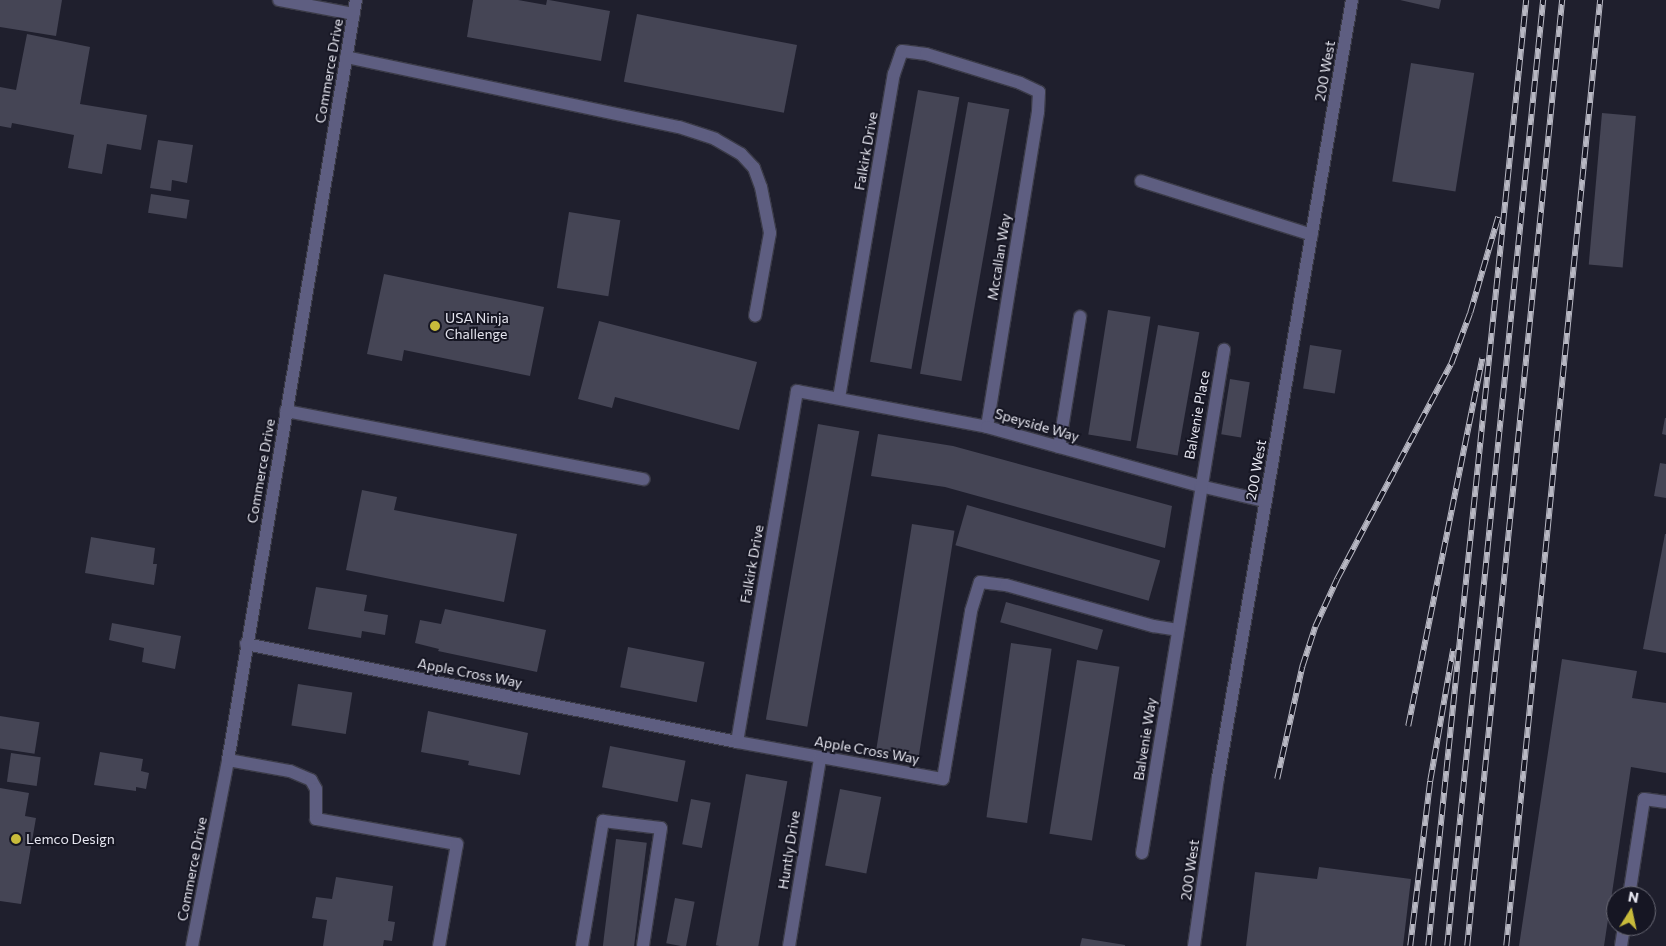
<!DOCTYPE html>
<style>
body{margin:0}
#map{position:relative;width:1666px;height:946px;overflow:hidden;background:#1f1f2d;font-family:Commissioner,sans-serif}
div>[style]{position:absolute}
.building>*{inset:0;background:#454555;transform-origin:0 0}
.roads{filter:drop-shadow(1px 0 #3b3b48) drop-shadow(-1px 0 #3b3b48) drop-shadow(0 1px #3b3b48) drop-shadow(0 -1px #3b3b48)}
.minor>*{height:12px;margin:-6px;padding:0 6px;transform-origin:6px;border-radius:6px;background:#5e5e81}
.rail>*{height:5.5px;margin-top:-2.75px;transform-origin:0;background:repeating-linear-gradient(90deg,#161623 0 11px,#b8b8c3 0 22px);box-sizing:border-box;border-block:1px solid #b8b8c3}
.dots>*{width:14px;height:14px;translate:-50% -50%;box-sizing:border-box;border:2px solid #161623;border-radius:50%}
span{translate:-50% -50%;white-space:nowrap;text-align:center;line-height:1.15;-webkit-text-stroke:4px #161623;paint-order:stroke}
.street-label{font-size:14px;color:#e5e5ef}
.poi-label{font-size:14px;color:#e5e5ef}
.left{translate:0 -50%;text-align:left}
.north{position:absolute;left:1606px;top:886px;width:50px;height:50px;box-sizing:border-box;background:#161623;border:1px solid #696975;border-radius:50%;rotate:10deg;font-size:14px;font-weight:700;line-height:20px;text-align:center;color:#e5e5ef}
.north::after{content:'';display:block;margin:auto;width:18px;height:22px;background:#c8bb3b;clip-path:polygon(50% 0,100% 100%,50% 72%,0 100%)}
</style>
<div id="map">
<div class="building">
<div style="clip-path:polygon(0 0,62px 0,56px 36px,0 27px)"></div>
<div style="clip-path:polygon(473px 0,518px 0,546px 5px,547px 0,549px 0,610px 11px,601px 61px,467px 37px)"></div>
<div style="clip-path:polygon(1400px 0,1441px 0,1439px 9px)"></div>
<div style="left:637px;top:14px;width:163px;height:69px;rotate:11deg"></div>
<div style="clip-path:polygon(27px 34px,90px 47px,80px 104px,147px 115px,141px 150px,107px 144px,102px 174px,68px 168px,74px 135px,12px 123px,11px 128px,0 126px,0 87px,16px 90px)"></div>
<div style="left:1411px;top:63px;width:64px;height:120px;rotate:9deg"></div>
<div style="left:918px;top:90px;width:42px;height:276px;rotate:10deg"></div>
<div style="left:968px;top:102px;width:42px;height:276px;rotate:10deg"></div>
<div style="left:1602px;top:113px;width:34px;height:152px;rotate:5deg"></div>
<div style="clip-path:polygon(158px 140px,193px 145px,187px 183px,172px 180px,171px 191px,150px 188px)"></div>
<div style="left:151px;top:194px;width:39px;height:19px;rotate:9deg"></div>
<div style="left:569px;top:212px;width:52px;height:77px;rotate:9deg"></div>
<div style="clip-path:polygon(384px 274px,544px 307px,530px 376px,404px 350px,402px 361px,367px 354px)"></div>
<div style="left:1108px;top:310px;width:43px;height:126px;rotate:9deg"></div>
<div style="clip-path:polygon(599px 321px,757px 362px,739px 430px,615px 397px,612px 408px,578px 399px)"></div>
<div style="left:1158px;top:325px;width:42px;height:125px;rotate:10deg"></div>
<div style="left:1310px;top:345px;width:32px;height:44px;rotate:9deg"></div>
<div style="left:1230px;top:379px;width:20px;height:56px;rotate:9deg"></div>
<div style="clip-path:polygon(1665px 418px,1666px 418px,1666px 435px,1662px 434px)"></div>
<div style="left:818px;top:424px;width:42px;height:300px;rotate:10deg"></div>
<div style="clip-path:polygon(878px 434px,953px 446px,1172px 506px,1165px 548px,945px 487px,871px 476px)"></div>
<div style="clip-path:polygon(1660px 463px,1666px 464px,1666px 498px,1654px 496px)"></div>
<div style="clip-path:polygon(362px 490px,397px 497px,394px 510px,517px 534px,504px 602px,346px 570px)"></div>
<div style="left:967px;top:505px;width:201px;height:42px;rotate:16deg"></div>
<div style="left:912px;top:524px;width:43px;height:228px;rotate:9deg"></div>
<div style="clip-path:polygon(1665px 534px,1666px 534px,1666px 653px,1643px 649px)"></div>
<div style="clip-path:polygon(91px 537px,155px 548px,153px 564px,157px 564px,154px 585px,85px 573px)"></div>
<div style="clip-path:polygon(316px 587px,367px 595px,364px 611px,388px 615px,385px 635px,362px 631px,361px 638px,308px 629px)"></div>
<div style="left:1006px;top:602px;width:101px;height:21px;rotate:16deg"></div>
<div style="clip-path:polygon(445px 609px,546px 630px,537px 672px,438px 651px,439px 649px,415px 643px,420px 620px,441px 624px)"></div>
<div style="clip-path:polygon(112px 623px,181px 636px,175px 669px,142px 662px,144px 648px,109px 640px)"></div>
<div style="left:1011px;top:643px;width:41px;height:176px;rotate:8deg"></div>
<div style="left:628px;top:647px;width:78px;height:41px;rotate:11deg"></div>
<div style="clip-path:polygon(1562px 659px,1637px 671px,1632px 698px,1666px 703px,1666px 773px,1631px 767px,1604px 946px,1519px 946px)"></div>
<div style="left:1077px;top:660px;width:43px;height:176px;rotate:9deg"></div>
<div style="left:298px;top:684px;width:55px;height:42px;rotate:9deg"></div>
<div style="clip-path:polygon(428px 711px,528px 733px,520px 775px,468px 765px,469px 761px,421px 752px)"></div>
<div style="left:0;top:716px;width:40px;height:32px;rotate:9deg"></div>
<div style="left:610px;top:746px;width:77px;height:42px;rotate:11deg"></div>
<div style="clip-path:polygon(100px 752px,143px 759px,141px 771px,149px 773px,146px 789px,136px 787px,136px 791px,94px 785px)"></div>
<div style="left:11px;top:753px;width:30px;height:29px;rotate:8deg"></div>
<div style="left:746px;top:774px;width:42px;height:174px;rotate:10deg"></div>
<div style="clip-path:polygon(0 788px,29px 793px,25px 816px,36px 818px,21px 904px,0 901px)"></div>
<div style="left:840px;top:789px;width:42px;height:78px;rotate:11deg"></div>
<div style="left:691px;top:799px;width:20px;height:46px;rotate:11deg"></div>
<div style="left:616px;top:839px;width:31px;height:108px;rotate:7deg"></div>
<div style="clip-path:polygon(1319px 867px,1411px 879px,1403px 946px,1246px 946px,1255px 872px,1317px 879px)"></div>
<div style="clip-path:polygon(336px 877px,393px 886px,388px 921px,395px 922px,392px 941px,384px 940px,383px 946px,323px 946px,327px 920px,312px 918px,316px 897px,332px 899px)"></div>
<div style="left:675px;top:898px;width:20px;height:46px;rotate:11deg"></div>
<div style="clip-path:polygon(1082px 938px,1125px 945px,1125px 946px,1080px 946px)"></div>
</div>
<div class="roads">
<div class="minor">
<div style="left:279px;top:0;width:76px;rotate:10.6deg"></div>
<div style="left:346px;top:57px;width:340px;rotate:11.9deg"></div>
<div style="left:679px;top:127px;width:38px;rotate:18deg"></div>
<div style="left:715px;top:139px;width:30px;rotate:30deg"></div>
<div style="left:741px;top:154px;width:19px;rotate:47deg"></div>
<div style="left:754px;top:168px;width:20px;rotate:70deg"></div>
<div style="left:761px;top:187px;width:47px;rotate:78.9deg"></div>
<div style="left:770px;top:233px;width:84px;rotate:100.2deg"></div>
<div style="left:1141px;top:181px;width:179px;rotate:17.5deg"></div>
<div style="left:839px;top:398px;width:329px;rotate:-80.4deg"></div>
<div style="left:894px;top:74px;width:24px;rotate:-71deg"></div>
<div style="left:902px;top:51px;width:24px;rotate:7deg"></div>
<div style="left:926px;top:54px;width:98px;rotate:17.1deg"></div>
<div style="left:1020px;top:83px;width:21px;rotate:25deg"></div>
<div style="left:1039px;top:92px;width:20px;rotate:93deg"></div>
<div style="left:1038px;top:112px;width:319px;rotate:99.2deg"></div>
<div style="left:286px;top:411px;width:364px;rotate:10.8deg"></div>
<div style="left:1059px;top:447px;width:132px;rotate:-80.8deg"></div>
<div style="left:246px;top:644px;width:501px;rotate:11.29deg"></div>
<div style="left:737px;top:742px;width:209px;rotate:10.2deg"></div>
<div style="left:943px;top:779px;width:170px;rotate:-80.5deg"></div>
<div style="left:971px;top:611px;width:30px;rotate:-73deg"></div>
<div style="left:980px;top:582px;width:26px;rotate:7deg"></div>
<div style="left:1006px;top:585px;width:153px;rotate:15.6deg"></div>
<div style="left:1153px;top:626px;width:25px;rotate:9deg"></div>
<div style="left:737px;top:742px;width:356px;rotate:-80.3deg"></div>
<div style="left:797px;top:391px;width:193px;rotate:10.7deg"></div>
<div style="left:987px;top:427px;width:221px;rotate:15.5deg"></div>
<div style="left:1200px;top:486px;width:67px;rotate:13deg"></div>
<div style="left:228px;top:760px;width:63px;rotate:10.1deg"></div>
<div style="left:290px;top:771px;width:23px;rotate:23deg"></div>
<div style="left:311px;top:780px;width:10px;rotate:61deg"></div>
<div style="left:316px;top:789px;width:30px;rotate:90deg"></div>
<div style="left:316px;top:819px;width:143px;rotate:10.1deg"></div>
<div style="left:457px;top:844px;width:104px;rotate:100deg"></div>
<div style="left:1142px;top:853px;width:510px;rotate:-80.74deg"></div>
<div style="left:1629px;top:896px;width:98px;rotate:-81.2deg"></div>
<div style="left:1644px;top:799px;width:22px;rotate:8deg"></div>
<div style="left:192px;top:946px;width:189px;rotate:-79deg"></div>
<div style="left:228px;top:760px;width:771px;rotate:-80.44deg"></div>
<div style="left:582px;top:946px;width:127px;rotate:-80.5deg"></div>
<div style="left:603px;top:821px;width:58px;rotate:6.9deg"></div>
<div style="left:661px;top:828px;width:119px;rotate:98.7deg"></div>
<div style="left:789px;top:946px;width:191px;rotate:-80.6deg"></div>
<div style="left:1194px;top:946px;width:170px;rotate:-81.9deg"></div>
<div style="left:1218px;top:778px;width:789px;rotate:-80.23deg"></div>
<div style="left:1621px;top:946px;width:20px;rotate:-81deg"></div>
</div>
</div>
<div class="rail">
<div style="left:1408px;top:726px;width:375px;rotate:-78.6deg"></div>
<div style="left:1277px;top:779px;width:115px;rotate:-77.4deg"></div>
<div style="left:1302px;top:667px;width:42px;rotate:-72deg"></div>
<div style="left:1315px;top:627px;width:53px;rotate:-65.4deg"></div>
<div style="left:1337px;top:579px;width:243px;rotate:-62.1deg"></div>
<div style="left:1451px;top:364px;width:54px;rotate:-69.6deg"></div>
<div style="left:1470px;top:313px;width:100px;rotate:-73.7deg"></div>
<div style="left:1410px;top:946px;width:166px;rotate:-83.1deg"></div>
<div style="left:1430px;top:781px;width:134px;rotate:-80.1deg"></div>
<div style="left:1428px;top:946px;width:951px;rotate:-84.09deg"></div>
<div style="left:1447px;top:946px;width:951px;rotate:-84.21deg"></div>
<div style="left:1467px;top:946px;width:951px;rotate:-84.27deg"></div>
<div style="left:1506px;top:946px;width:951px;rotate:-84.33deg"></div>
</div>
<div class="dots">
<div style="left:435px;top:326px;background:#c8bb3b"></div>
<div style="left:16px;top:839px;background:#c8bb3b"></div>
</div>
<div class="street-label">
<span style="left:329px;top:71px;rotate:-80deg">Commerce Drive</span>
<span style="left:1325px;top:71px;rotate:-80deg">200 West</span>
<span style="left:866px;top:151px;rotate:-80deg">Falkirk Drive</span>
<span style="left:999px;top:257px;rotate:-81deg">Mccallan Way</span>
<span style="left:1197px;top:415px;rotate:-80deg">Balvenie Place</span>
<span style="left:1037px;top:425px;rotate:16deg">Speyside Way</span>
<span style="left:1256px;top:470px;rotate:-80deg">200 West</span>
<span style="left:261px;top:471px;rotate:-80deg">Commerce Drive</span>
<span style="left:752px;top:564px;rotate:-80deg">Falkirk Drive</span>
<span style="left:470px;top:673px;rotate:11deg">Apple Cross Way</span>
<span style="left:1145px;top:739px;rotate:-81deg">Balvenie Way</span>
<span style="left:867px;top:750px;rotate:10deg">Apple Cross Way</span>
<span style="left:789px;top:850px;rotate:-81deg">Huntly Drive</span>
<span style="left:192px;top:869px;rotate:-79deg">Commerce Drive</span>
<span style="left:1190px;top:870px;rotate:-82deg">200 West</span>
</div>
<div class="poi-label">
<span class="left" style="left:445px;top:326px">USA Ninja<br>Challenge</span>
<span class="left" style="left:26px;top:839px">Lemco Design</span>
</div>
<div class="north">N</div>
</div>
